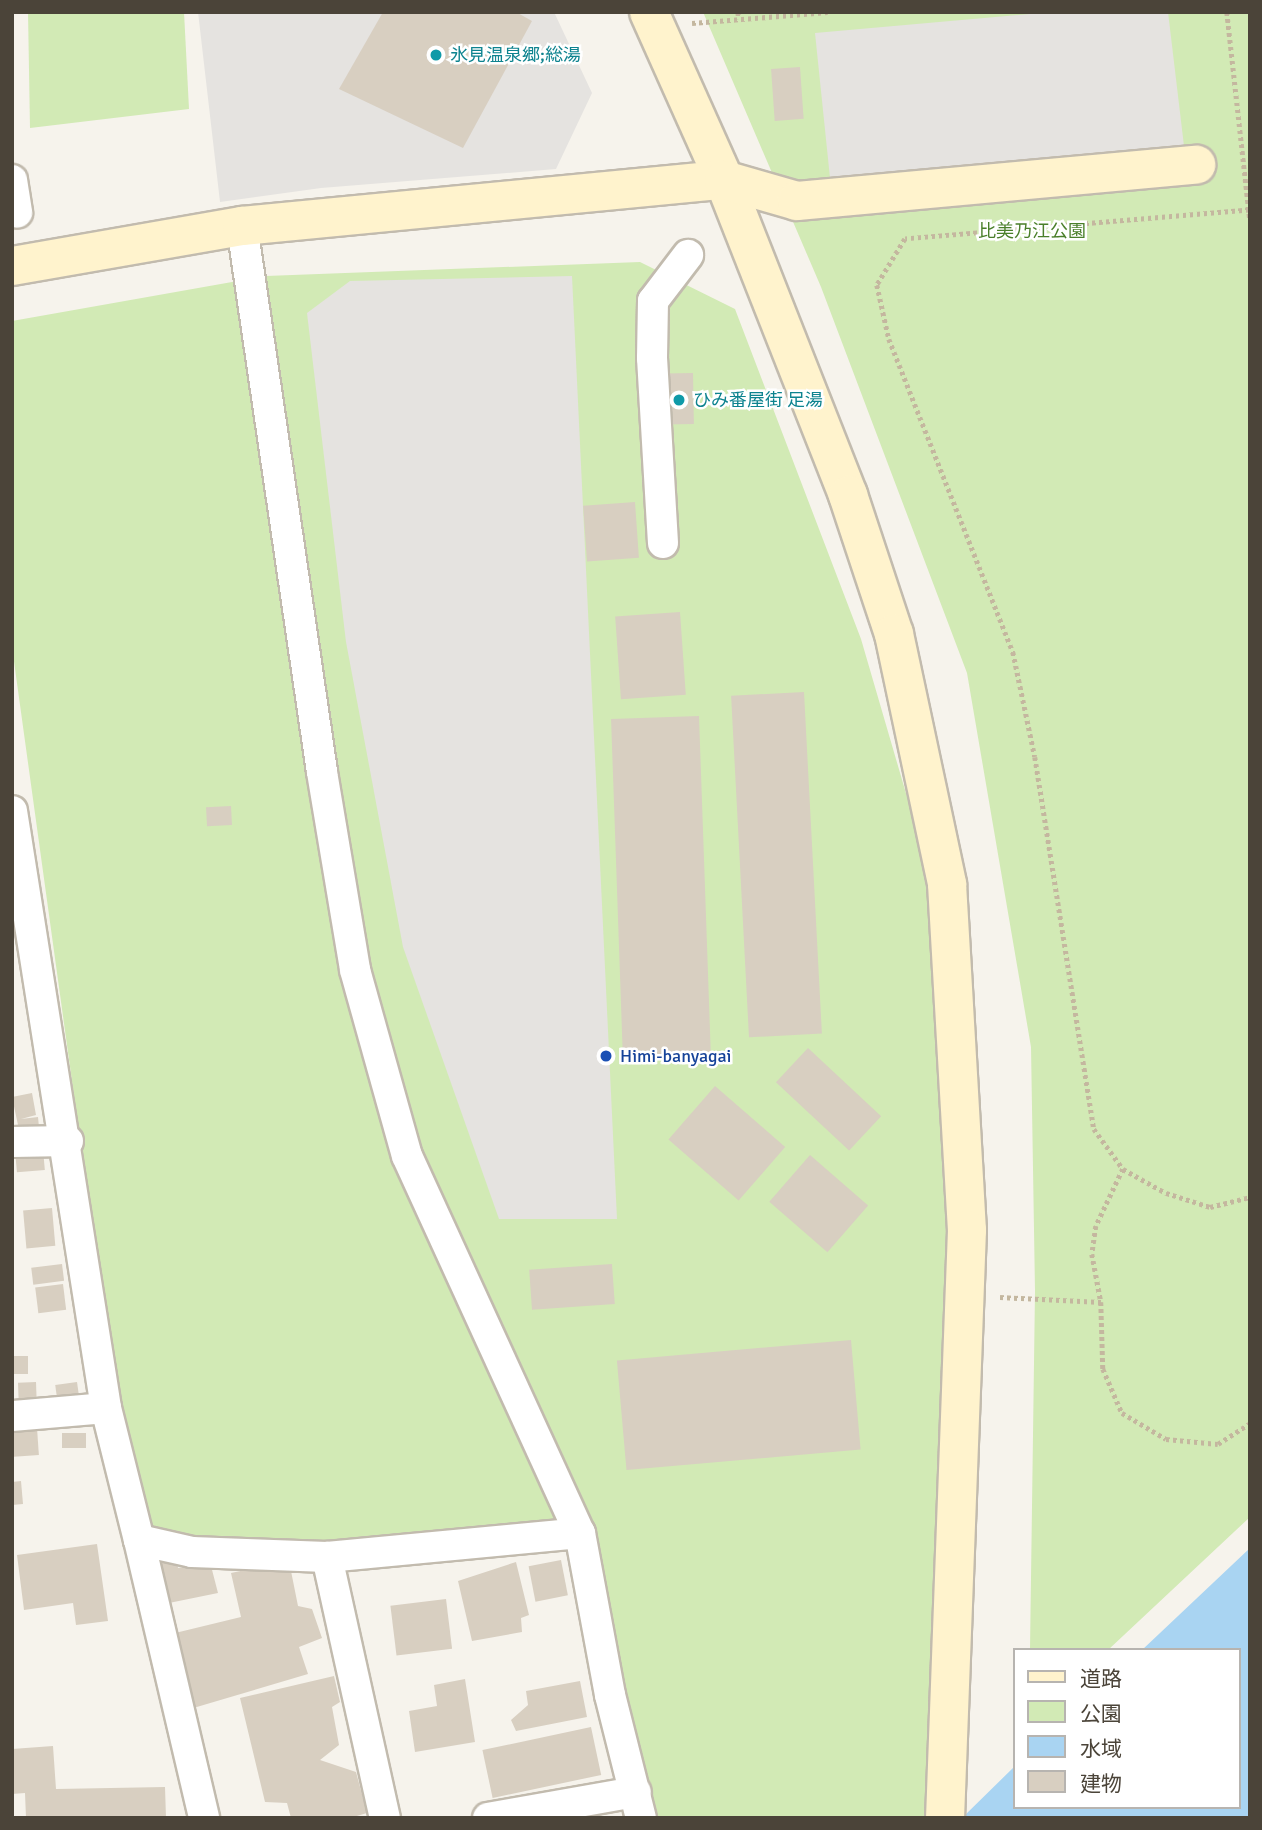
<!DOCTYPE html>
<meta charset="utf-8">
<style>
body{margin:0}
#map{position:relative;width:1262px;height:1830px;overflow:hidden;background:#f6f3ec;font-family:Signika,"Noto Sans JP",sans-serif}
div>[style]{position:absolute}
.green>*{inset:0;background:#d2eab5}
.parking>*{inset:0;background:#e5e3e0}
.water>*{inset:0;background:#a9d4f2}
.building>*{inset:0;background:#d8cfc1;transform-origin:0 0}
.path>*{height:4.5px;margin-top:-2.25px;transform-origin:0;background:repeating-linear-gradient(90deg,#c4b79f 0 3.5px,transparent 0 7px)}
.roads{filter:drop-shadow(2px 0 #c2bbae) drop-shadow(-2px 0 #c2bbae) drop-shadow(0 2px #c2bbae) drop-shadow(0 -2px #c2bbae)}
.street>*{height:30px;margin:-15px;padding:0 15px;transform-origin:15px;border-radius:15px;background:#fff}
.secondary>*{height:38px;margin:-19px;padding:0 19px;transform-origin:19px;border-radius:19px;background:#fff3cd}
.dots>*{width:19px;height:19px;translate:-50% -50%;box-sizing:border-box;border:4px solid #fff;border-radius:50%}
span{translate:-50% -50%;white-space:nowrap;text-align:center;line-height:1.15;-webkit-text-stroke:5px #fff;paint-order:stroke}
.culture-label{font-size:18px;color:#0d838f}
.left{translate:0 -50%;text-align:left}
.park-label{font-size:18px;color:#4a7f2a}
.transit-label{font-size:18px;color:#164399}
.frame{position:absolute;inset:0;border:14px solid #4b4439;pointer-events:none}
.legend{position:absolute;left:1013px;top:1648px;width:228px;height:161px;box-sizing:border-box;background:#fff;border:2px solid #b7b4b0;margin:0;padding:9px 12px;list-style:none;font-size:21px;color:#4b4439}
.legend li{display:flex;align-items:center;gap:14px;height:35px}
.legend b{width:35px;border:2px solid #b7b4b0}
</style>
<div id="map">
<div class="green">
<div style="clip-path:polygon(28px 12px,184px 12px,189px 109px,30px 128px)"></div>
<div style="clip-path:polygon(703px 12px,1250px 12px,1250px 1517px,1108px 1650px,1030px 1650px,1035px 1291px,1031px 1047px,967px 673px,821px 287px)"></div>
<div style="clip-path:polygon(640px 262px,735px 309px,861px 639px,933px 886px,953px 1234px,932px 1818px,654px 1818px,590px 1522px,325px 1547px,190px 1540px,146px 1530px,117px 1407px,12px 647px,12px 321px,266px 276px)"></div>
</div>
<div class="parking">
<div style="clip-path:polygon(198px 12px,554px 12px,592px 93px,556px 169px,321px 188px,220px 202px)"></div>
<div style="clip-path:polygon(1052px 12px,1168px 12px,1184px 146px,830px 178px,815px 33px)"></div>
<div style="clip-path:polygon(572px 276px,617px 1219px,499px 1219px,403px 947px,346px 642px,307px 313px,350px 281px)"></div>
</div>
<div class="water">
<div style="clip-path:polygon(1250px 1548px,1250px 1818px,962px 1818px,1015px 1766px,1015px 1807px,1239px 1807px,1239px 1650px,1142px 1650px)"></div>
</div>
<div class="building">
<div style="clip-path:polygon(383px 12px,516px 12px,532px 21px,463px 148px,339px 89px)"></div>
<div style="left:800px;top:67px;width:52px;height:29px;rotate:86deg"></div>
<div style="left:693px;top:373px;width:51px;height:29px;rotate:89deg"></div>
<div style="left:635px;top:502px;width:56px;height:52px;rotate:86deg"></div>
<div style="left:680px;top:612px;width:83px;height:65px;rotate:86deg"></div>
<div style="left:804px;top:692px;width:342px;height:73px;rotate:87deg"></div>
<div style="left:699px;top:716px;width:340px;height:88px;rotate:88deg"></div>
<div style="left:231px;top:806px;width:19px;height:25px;rotate:87deg"></div>
<div style="left:808px;top:1048px;width:100px;height:47px;rotate:43deg"></div>
<div style="left:715px;top:1086px;width:93px;height:71px;rotate:41deg"></div>
<div style="clip-path:polygon(32px 1093px,36px 1115px,21px 1119px,38px 1117px,40px 1137px,21px 1139px,12px 1097px)"></div>
<div style="left:43px;top:1149px;width:21px;height:28px;rotate:85deg"></div>
<div style="left:810px;top:1155px;width:77px;height:62px;rotate:41deg"></div>
<div style="left:52px;top:1208px;width:38px;height:29px;rotate:85deg"></div>
<div style="left:62px;top:1264px;width:17px;height:31px;rotate:83deg"></div>
<div style="left:612px;top:1264px;width:40px;height:83px;rotate:86deg"></div>
<div style="left:63px;top:1284px;width:26px;height:28px;rotate:83deg"></div>
<div style="left:851px;top:1340px;width:110px;height:235px;rotate:85deg"></div>
<div style="left:12px;top:1356px;width:16px;height:18px"></div>
<div style="left:36px;top:1382px;width:26px;height:18px;rotate:88deg"></div>
<div style="left:77px;top:1382px;width:15px;height:22px;rotate:82deg"></div>
<div style="left:37px;top:1428px;width:27px;height:25px;rotate:86deg"></div>
<div style="left:86px;top:1433px;width:15px;height:24px;rotate:90deg"></div>
<div style="clip-path:polygon(21px 1481px,23px 1504px,12px 1505px,12px 1482px)"></div>
<div style="clip-path:polygon(97px 1544px,108px 1621px,76px 1625px,73px 1603px,24px 1610px,17px 1555px)"></div>
<div style="left:561px;top:1560px;width:36px;height:33px;rotate:79deg"></div>
<div style="clip-path:polygon(177px 1561px,178px 1568px,210px 1562px,218px 1593px,164px 1604px,155px 1564px)"></div>
<div style="clip-path:polygon(289px 1561px,298px 1606px,312px 1609px,322px 1638px,299px 1647px,308px 1674px,190px 1709px,171px 1634px,241px 1617px,231px 1573px)"></div>
<div style="clip-path:polygon(516px 1562px,529px 1615px,521px 1618px,522px 1632px,472px 1641px,458px 1581px)"></div>
<div style="left:446px;top:1599px;width:50px;height:56px;rotate:83deg"></div>
<div style="clip-path:polygon(334px 1676px,340px 1702px,332px 1707px,339px 1745px,320px 1760px,356px 1772px,367px 1813px,350px 1818px,291px 1818px,287px 1803px,265px 1802px,240px 1698px)"></div>
<div style="clip-path:polygon(465px 1679px,475px 1742px,415px 1752px,409px 1711px,437px 1706px,434px 1685px)"></div>
<div style="clip-path:polygon(580px 1681px,587px 1717px,516px 1731px,511px 1720px,528px 1705px,526px 1691px)"></div>
<div style="left:591px;top:1727px;width:49px;height:111px;rotate:78deg"></div>
<div style="clip-path:polygon(53px 1746px,56px 1789px,165px 1787px,166px 1818px,26px 1818px,25px 1793px,12px 1794px,12px 1749px)"></div>
</div>
<div class="path">
<div style="left:738px;top:12px;width:7px;rotate:82deg"></div>
<div style="left:1227px;top:12px;width:209px;rotate:83.7deg"></div>
<div style="left:692px;top:23px;width:136px;rotate:-4.6deg"></div>
<div style="left:1249px;top:210px;width:345px;rotate:175.2deg"></div>
<div style="left:905px;top:239px;width:54px;rotate:121.3deg"></div>
<div style="left:877px;top:285px;width:55px;rotate:77.5deg"></div>
<div style="left:889px;top:339px;width:337px;rotate:68.4deg"></div>
<div style="left:1013px;top:652px;width:107px;rotate:78.2deg"></div>
<div style="left:1035px;top:757px;width:377px;rotate:81deg"></div>
<div style="left:1094px;top:1129px;width:49px;rotate:54.1deg"></div>
<div style="left:1123px;top:1169px;width:49px;rotate:29.2deg"></div>
<div style="left:1166px;top:1193px;width:46px;rotate:17.7deg"></div>
<div style="left:1210px;top:1207px;width:41px;rotate:-14deg"></div>
<div style="left:1123px;top:1169px;width:63px;rotate:115.3deg"></div>
<div style="left:1096px;top:1226px;width:28px;rotate:98deg"></div>
<div style="left:1092px;top:1254px;width:49px;rotate:79.4deg"></div>
<div style="left:1101px;top:1302px;width:67px;rotate:88.3deg"></div>
<div style="left:1103px;top:1369px;width:48px;rotate:66.6deg"></div>
<div style="left:1122px;top:1413px;width:51px;rotate:30.6deg"></div>
<div style="left:1166px;top:1439px;width:52px;rotate:5.5deg"></div>
<div style="left:1218px;top:1444px;width:38px;rotate:-33deg"></div>
<div style="left:1000px;top:1297px;width:101px;rotate:2.8deg"></div>
</div>
<div class="roads">
<div class="street">
<div style="left:12px;top:180px;width:33px;rotate:81deg"></div>
<div style="left:242px;top:226px;width:552px;rotate:81.66deg"></div>
<div style="left:322px;top:772px;width:201px;rotate:80.5deg"></div>
<div style="left:355px;top:970px;width:193px;rotate:74.4deg"></div>
<div style="left:407px;top:1156px;width:415px;rotate:65.4deg"></div>
<div style="left:663px;top:543px;width:185px;rotate:-93.4deg"></div>
<div style="left:652px;top:358px;width:57px;rotate:-89deg"></div>
<div style="left:653px;top:301px;width:58px;rotate:-52.7deg"></div>
<div style="left:12px;top:811px;width:604px;rotate:81.05deg"></div>
<div style="left:106px;top:1408px;width:136px;rotate:76deg"></div>
<div style="left:139px;top:1540px;width:54px;rotate:12.8deg"></div>
<div style="left:192px;top:1552px;width:135px;rotate:2.1deg"></div>
<div style="left:327px;top:1557px;width:254px;rotate:-5.4deg"></div>
<div style="left:580px;top:1533px;width:165px;rotate:79.5deg"></div>
<div style="left:610px;top:1695px;width:127px;rotate:75.9deg"></div>
<div style="left:12px;top:1142px;width:56px;rotate:-1deg"></div>
<div style="left:12px;top:1416px;width:94px;rotate:-4.9deg"></div>
<div style="left:139px;top:1540px;width:285px;rotate:76.8deg"></div>
<div style="left:327px;top:1557px;width:267px;rotate:77.5deg"></div>
<div style="left:488px;top:1818px;width:150px;rotate:-10deg"></div>
</div>
<div class="secondary">
<div style="left:649px;top:12px;width:184px;rotate:65.9deg"></div>
<div style="left:724px;top:180px;width:339px;rotate:68.5deg"></div>
<div style="left:848px;top:495px;width:146px;rotate:71.7deg"></div>
<div style="left:894px;top:634px;width:256px;rotate:78deg"></div>
<div style="left:947px;top:884px;width:347px;rotate:86.7deg"></div>
<div style="left:967px;top:1230px;width:588px;rotate:92.14deg"></div>
<div style="left:12px;top:266px;width:233px;rotate:-9.9deg"></div>
<div style="left:242px;top:226px;width:484px;rotate:-5.5deg"></div>
<div style="left:724px;top:180px;width:76px;rotate:16deg"></div>
<div style="left:797px;top:201px;width:401px;rotate:-5.2deg"></div>
</div>
</div>
<div class="dots">
<div style="left:436px;top:55px;background:#0f9aa8"></div>
<div style="left:679px;top:400px;background:#0f9aa8"></div>
<div style="left:606px;top:1056px;background:#1a4fb4"></div>
</div>
<div class="culture-label">
<span class="left" style="left:450px;top:55px">氷見温泉郷;総湯</span>
<span class="left" style="left:693px;top:400px">ひみ番屋街 足湯</span>
</div>
<div class="park-label">
<span style="left:1032px;top:231px">比美乃江公園</span>
</div>
<div class="transit-label">
<span class="left" style="left:620px;top:1056px">Himi-banyagai</span>
</div>
<div class="frame"></div>
<ul class="legend">
<li><b style="height:9px;background:#fff3cd"></b>道路</li>
<li><b style="height:19px;background:#d2eab5"></b>公園</li>
<li><b style="height:19px;background:#a9d4f2"></b>水域</li>
<li><b style="height:19px;background:#d8cfc1"></b>建物</li>
</ul>
</div>
